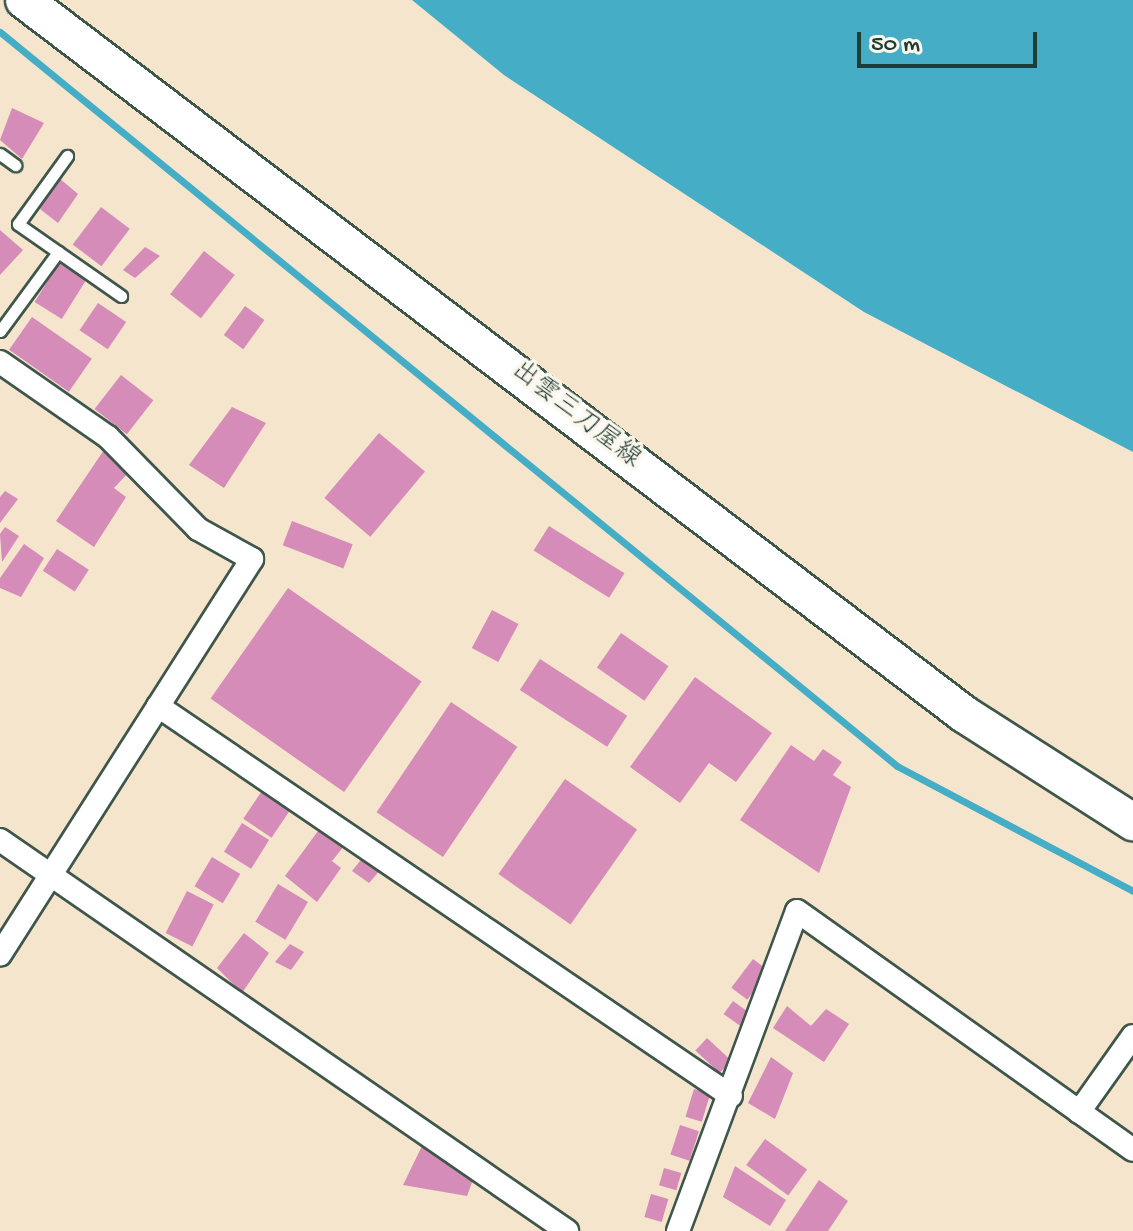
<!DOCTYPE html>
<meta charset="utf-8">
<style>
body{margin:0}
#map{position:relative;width:1133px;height:1231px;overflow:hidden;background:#f5e5cd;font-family:"Gochi Hand","Klee One",sans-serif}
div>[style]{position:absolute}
.water>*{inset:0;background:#45adc5}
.stream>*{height:7px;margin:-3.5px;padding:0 3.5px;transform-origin:3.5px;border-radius:3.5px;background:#45adc5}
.building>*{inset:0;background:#d58cb8;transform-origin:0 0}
.roads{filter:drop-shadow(2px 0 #3f564b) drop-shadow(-2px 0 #3f564b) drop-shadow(0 2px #3f564b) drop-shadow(0 -2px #3f564b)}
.service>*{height:11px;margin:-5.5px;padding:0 5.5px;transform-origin:5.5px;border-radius:5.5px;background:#fff}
.minor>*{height:22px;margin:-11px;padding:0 11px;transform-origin:11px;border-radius:11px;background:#fff}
.primary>*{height:36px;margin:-18px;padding:0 18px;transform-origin:18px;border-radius:18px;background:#fff}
span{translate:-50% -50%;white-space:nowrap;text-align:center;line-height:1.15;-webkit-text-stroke:7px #fbf7ec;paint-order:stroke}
.street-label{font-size:26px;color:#1f3d34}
.scale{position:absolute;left:857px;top:32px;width:180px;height:36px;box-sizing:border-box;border:4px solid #1f3d34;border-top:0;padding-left:10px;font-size:24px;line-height:28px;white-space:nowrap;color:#1f3d34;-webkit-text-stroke:6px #fbf7ec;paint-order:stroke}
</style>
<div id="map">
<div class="water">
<div style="clip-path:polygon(412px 0,1133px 0,1133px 452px,864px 312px,504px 75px)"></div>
</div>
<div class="stream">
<div style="left:0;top:32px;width:1159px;rotate:39.29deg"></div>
<div style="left:897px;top:766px;width:267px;rotate:27.9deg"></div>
</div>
<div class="building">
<div style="clip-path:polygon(12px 108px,44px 123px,22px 159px,0 140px)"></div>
<div style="clip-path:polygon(59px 178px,78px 194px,58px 223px,40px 209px)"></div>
<div style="left:101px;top:207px;width:36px;height:47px;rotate:37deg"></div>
<div style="clip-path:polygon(0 230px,23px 250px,0 275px)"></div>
<div style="clip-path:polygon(145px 247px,160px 256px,135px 278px,123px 270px)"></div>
<div style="left:204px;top:251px;width:39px;height:55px;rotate:38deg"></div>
<div style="left:59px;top:263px;width:32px;height:46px;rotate:32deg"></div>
<div style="left:98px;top:303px;width:34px;height:33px;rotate:34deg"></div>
<div style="left:245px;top:306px;width:24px;height:36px;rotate:36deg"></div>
<div style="left:32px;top:317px;width:73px;height:40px;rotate:35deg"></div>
<div style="left:121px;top:375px;width:41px;height:43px;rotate:38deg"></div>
<div style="clip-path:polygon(232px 407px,266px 423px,224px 488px,189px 465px)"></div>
<div style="left:379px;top:433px;width:60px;height:85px;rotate:40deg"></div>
<div style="clip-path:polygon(104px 450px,130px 471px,114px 488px,126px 497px,94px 547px,56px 521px)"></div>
<div style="clip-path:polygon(5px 491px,18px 499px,0 523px,0 497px)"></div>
<div style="left:292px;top:521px;width:65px;height:26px;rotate:21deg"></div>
<div style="left:549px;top:526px;width:89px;height:29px;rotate:32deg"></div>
<div style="clip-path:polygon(5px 527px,19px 536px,2px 562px,0 534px)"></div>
<div style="clip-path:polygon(24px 544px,44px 558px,21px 597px,0 588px,0 578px)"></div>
<div style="left:57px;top:549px;width:38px;height:26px;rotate:33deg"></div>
<div style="left:288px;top:588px;width:163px;height:135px;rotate:35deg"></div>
<div style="left:492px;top:610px;width:30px;height:43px;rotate:28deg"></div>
<div style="left:621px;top:633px;width:58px;height:42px;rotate:35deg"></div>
<div style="left:540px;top:659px;width:104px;height:37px;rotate:33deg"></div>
<div style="clip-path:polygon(695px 677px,772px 733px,736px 782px,709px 763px,680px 803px,630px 767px)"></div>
<div style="left:451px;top:702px;width:80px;height:133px;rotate:34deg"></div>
<div style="clip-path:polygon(791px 745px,814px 761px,823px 749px,842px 762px,833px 775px,851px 787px,819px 873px,740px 820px)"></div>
<div style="left:565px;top:779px;width:88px;height:116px;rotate:35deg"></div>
<div style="left:264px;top:788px;width:34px;height:37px;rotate:34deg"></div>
<div style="left:242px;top:823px;width:32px;height:34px;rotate:32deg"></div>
<div style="clip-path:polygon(318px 831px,344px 846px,332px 861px,341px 868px,317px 902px,285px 876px)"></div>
<div style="clip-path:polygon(364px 856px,382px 868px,369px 883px,352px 871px)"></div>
<div style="left:212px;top:857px;width:33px;height:34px;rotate:31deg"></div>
<div style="left:278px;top:884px;width:35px;height:44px;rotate:31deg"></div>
<div style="left:187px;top:891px;width:30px;height:47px;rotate:27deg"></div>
<div style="clip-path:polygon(244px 933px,269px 953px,242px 993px,217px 968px)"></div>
<div style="clip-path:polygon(290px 944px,304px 952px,291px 970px,275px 962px)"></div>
<div style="left:753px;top:959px;width:20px;height:36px;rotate:37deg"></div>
<div style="left:733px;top:1001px;width:27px;height:16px;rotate:36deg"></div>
<div style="clip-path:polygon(787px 1006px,811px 1026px,826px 1009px,849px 1024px,824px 1062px,773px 1028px)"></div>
<div style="left:707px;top:1038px;width:33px;height:17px;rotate:43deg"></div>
<div style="clip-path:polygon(771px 1057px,793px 1073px,775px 1119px,748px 1103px)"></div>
<div style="left:694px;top:1089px;width:17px;height:29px;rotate:17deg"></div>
<div style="left:680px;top:1125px;width:20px;height:31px;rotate:18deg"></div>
<div style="left:765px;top:1139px;width:52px;height:32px;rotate:36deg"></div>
<div style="clip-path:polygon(422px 1146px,475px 1174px,467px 1196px,403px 1185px)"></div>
<div style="clip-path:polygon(735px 1166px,786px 1200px,770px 1226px,723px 1197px)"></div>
<div style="left:664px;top:1168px;width:18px;height:18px;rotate:16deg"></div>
<div style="clip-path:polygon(819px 1180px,848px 1201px,828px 1231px,785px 1231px)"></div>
<div style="left:651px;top:1194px;width:18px;height:24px;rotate:16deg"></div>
</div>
<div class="roads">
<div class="service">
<div style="left:0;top:154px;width:19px;rotate:36deg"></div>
<div style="left:58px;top:252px;width:77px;rotate:34.9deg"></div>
<div style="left:0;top:331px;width:98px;rotate:-53.7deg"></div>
<div style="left:58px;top:252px;width:49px;rotate:-145deg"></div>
<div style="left:18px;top:224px;width:84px;rotate:-54.2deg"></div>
</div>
<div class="minor">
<div style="left:0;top:362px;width:131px;rotate:34.8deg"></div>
<div style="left:108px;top:437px;width:129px;rotate:45.6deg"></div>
<div style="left:198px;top:529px;width:62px;rotate:29.1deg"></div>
<div style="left:252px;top:559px;width:469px;rotate:122.5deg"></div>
<div style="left:158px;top:706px;width:693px;rotate:34.24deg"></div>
<div style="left:0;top:840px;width:689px;rotate:34.59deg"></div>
<div style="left:1079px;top:1112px;width:93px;rotate:-54.6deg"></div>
<div style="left:678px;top:1231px;width:341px;rotate:-69.6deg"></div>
<div style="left:797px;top:911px;width:412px;rotate:35.4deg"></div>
</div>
<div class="primary">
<div style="left:24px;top:0;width:1180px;rotate:37.22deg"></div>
<div style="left:964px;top:714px;width:201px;rotate:32.6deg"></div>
</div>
</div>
<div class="street-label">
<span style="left:575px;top:416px;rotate:38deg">出雲三刀屋線</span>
</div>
<div class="scale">50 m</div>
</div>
